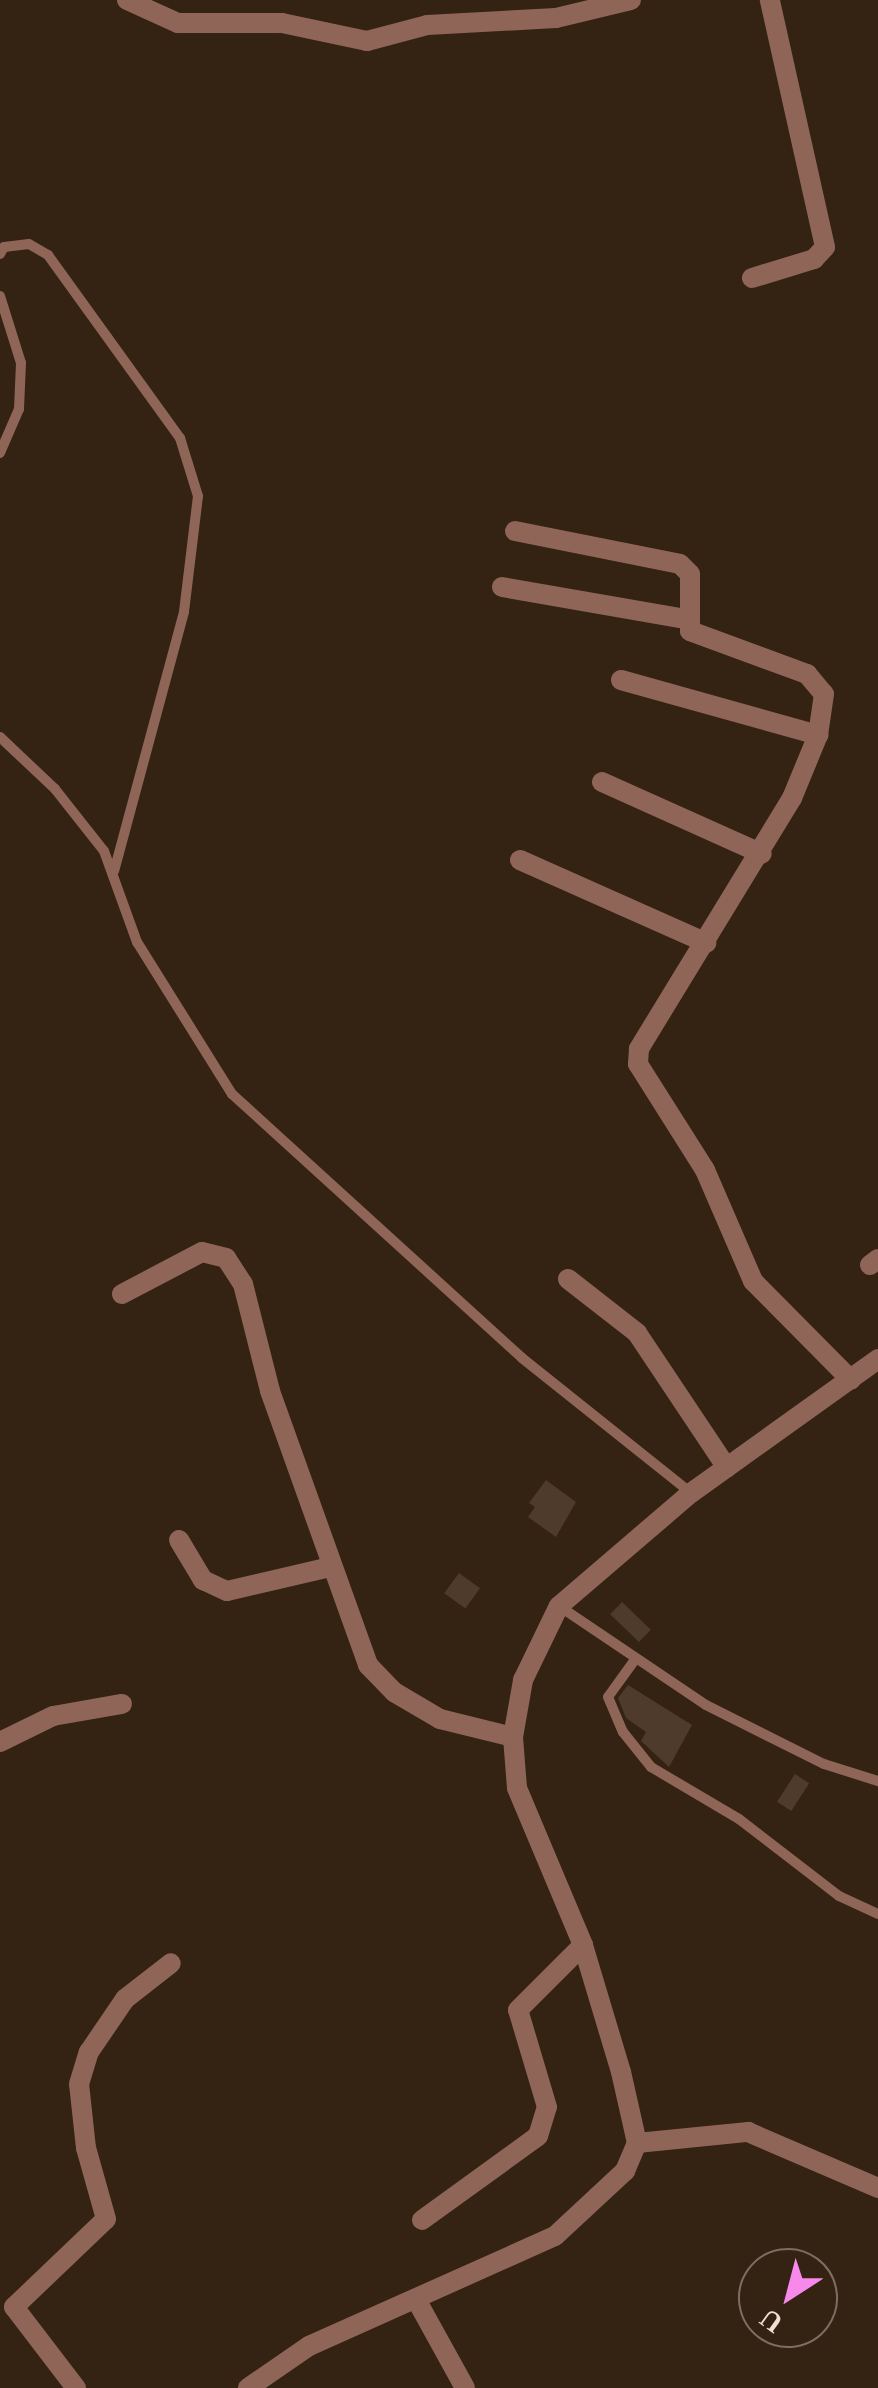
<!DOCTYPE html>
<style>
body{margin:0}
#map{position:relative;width:878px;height:2388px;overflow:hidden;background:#342213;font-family:Georgia,serif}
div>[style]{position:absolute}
.building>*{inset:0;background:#4e3b2b;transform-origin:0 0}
.service>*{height:10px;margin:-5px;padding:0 5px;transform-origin:5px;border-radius:5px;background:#8f6558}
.minor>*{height:20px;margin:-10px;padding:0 10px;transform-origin:10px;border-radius:10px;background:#8f6558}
span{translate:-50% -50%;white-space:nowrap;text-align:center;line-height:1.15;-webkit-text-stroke:9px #342213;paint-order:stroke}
.north{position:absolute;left:738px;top:2248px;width:100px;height:100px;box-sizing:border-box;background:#342213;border:2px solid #7e6e62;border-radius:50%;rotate:216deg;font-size:28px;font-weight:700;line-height:40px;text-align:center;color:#eee1d8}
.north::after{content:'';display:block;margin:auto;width:35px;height:45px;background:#f788ec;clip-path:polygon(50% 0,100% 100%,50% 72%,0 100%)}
</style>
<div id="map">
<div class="building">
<div style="clip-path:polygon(546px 1480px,576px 1502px,556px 1537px,528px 1517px,535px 1507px,529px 1503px)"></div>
<div style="left:459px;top:1573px;width:26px;height:25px;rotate:36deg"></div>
<div style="left:622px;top:1602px;width:40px;height:17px;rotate:44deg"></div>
<div style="clip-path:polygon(628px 1685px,692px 1725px,669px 1767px,641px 1741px,646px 1732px,626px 1718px,618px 1698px)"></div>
<div style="left:795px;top:1774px;width:17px;height:33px;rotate:33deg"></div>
</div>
<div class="service">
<div style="left:0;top:254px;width:8px;rotate:-60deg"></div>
<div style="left:4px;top:247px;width:25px;rotate:-7deg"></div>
<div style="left:29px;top:244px;width:22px;rotate:30deg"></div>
<div style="left:48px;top:255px;width:226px;rotate:54.2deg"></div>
<div style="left:180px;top:438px;width:61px;rotate:72.8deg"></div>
<div style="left:198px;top:496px;width:117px;rotate:96.9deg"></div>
<div style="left:184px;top:612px;width:268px;rotate:105.1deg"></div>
<div style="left:0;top:296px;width:70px;rotate:72.6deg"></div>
<div style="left:21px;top:363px;width:46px;rotate:92.5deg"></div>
<div style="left:19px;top:409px;width:48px;rotate:113.4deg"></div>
<div style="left:0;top:737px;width:76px;rotate:43.4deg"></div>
<div style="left:55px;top:789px;width:79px;rotate:51.7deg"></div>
<div style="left:104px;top:851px;width:97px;rotate:70.1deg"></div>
<div style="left:137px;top:942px;width:179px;rotate:58deg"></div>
<div style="left:232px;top:1094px;width:392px;rotate:42.3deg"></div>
<div style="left:522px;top:1358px;width:215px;rotate:38.6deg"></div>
<div style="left:559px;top:1606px;width:177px;rotate:34deg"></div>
<div style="left:706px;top:1705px;width:132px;rotate:26.6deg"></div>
<div style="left:824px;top:1764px;width:57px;rotate:17.5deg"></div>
<div style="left:634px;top:1661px;width:44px;rotate:125.8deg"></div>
<div style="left:608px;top:1697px;width:38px;rotate:67deg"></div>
<div style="left:623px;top:1732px;width:45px;rotate:51.3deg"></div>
<div style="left:651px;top:1767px;width:102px;rotate:30.6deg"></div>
<div style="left:739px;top:1819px;width:126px;rotate:37.6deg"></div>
<div style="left:839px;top:1896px;width:43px;rotate:24.8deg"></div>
</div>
<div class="minor">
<div style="left:127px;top:0;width:56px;rotate:24.3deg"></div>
<div style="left:178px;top:23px;width:104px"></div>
<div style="left:282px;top:23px;width:87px;rotate:12deg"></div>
<div style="left:367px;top:41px;width:62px;rotate:-14.9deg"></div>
<div style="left:427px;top:25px;width:129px;rotate:-3.1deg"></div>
<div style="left:556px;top:18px;width:77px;rotate:-13.5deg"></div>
<div style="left:752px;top:278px;width:65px;rotate:-17deg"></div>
<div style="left:814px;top:259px;width:16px;rotate:-47deg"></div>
<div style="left:825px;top:247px;width:253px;rotate:-102.6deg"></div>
<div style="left:515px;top:531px;width:168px;rotate:11.3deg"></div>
<div style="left:680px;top:564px;width:14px;rotate:45deg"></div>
<div style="left:690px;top:574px;width:57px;rotate:90deg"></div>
<div style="left:690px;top:631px;width:125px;rotate:20.2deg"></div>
<div style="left:807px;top:674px;width:26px;rotate:50deg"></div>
<div style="left:824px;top:694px;width:41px;rotate:98.3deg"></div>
<div style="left:818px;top:735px;width:68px;rotate:112.4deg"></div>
<div style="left:792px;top:798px;width:294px;rotate:121.4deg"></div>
<div style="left:639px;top:1049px;width:15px;rotate:94deg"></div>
<div style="left:638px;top:1064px;width:125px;rotate:57.7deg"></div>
<div style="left:705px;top:1170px;width:121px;rotate:66.6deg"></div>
<div style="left:753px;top:1281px;width:139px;rotate:45.3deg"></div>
<div style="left:502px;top:587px;width:187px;rotate:9.9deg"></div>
<div style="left:621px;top:680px;width:205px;rotate:15.6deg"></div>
<div style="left:602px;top:782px;width:175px;rotate:24.2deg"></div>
<div style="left:520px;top:860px;width:204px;rotate:24deg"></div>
<div style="left:870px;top:1265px;width:10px;rotate:-37deg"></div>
<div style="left:568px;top:1279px;width:88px;rotate:38deg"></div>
<div style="left:637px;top:1333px;width:162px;rotate:56.3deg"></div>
<div style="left:122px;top:1294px;width:90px;rotate:-27.7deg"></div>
<div style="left:202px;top:1252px;width:25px;rotate:14deg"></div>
<div style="left:226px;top:1258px;width:31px;rotate:57deg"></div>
<div style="left:243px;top:1284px;width:110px;rotate:75.8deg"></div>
<div style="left:270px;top:1391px;width:291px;rotate:70.3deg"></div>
<div style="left:368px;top:1665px;width:37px;rotate:46deg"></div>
<div style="left:394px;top:1692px;width:53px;rotate:30.4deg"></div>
<div style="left:440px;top:1719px;width:75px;rotate:13.9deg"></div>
<div style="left:179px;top:1540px;width:47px;rotate:59deg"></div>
<div style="left:203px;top:1580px;width:26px;rotate:25deg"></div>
<div style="left:227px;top:1591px;width:106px;rotate:-13.1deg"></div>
<div style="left:0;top:1742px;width:59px;rotate:-26.1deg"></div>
<div style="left:53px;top:1716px;width:70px;rotate:-9.9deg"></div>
<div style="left:637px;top:2143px;width:112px;rotate:-5.7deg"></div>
<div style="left:748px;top:2132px;width:142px;rotate:23.3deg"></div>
<div style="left:422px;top:2220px;width:143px;rotate:-35.9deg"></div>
<div style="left:538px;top:2136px;width:30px;rotate:-73deg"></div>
<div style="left:547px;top:2107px;width:101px;rotate:-106.6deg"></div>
<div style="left:518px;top:2010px;width:92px;rotate:-45deg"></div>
<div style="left:417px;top:2301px;width:99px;rotate:61.1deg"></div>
<div style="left:76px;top:2388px;width:102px;rotate:-127.4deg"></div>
<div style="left:14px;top:2307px;width:127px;rotate:-43.7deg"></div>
<div style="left:106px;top:2219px;width:74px;rotate:-105.7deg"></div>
<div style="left:86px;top:2148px;width:64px;rotate:-96.2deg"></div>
<div style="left:79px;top:2084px;width:34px;rotate:-73deg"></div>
<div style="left:89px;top:2052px;width:64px;rotate:-55.8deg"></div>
<div style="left:125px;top:1999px;width:58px;rotate:-38deg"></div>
<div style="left:248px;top:2388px;width:74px;rotate:-34.5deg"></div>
<div style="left:309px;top:2346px;width:269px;rotate:-24.1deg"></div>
<div style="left:555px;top:2236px;width:96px;rotate:-42.9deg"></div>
<div style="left:625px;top:2171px;width:30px;rotate:-67deg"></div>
<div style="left:637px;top:2143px;width:73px;rotate:-102.7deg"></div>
<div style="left:621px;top:2072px;width:133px;rotate:-106.7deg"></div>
<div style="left:583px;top:1945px;width:170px;rotate:-112.8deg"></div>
<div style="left:517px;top:1788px;width:51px;rotate:-94.5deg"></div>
<div style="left:513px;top:1737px;width:58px;rotate:-80deg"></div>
<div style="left:523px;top:1680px;width:82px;rotate:-64.1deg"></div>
<div style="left:559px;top:1606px;width:174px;rotate:-40.6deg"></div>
<div style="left:691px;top:1493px;width:230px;rotate:-35.6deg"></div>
</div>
<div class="north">U</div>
</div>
